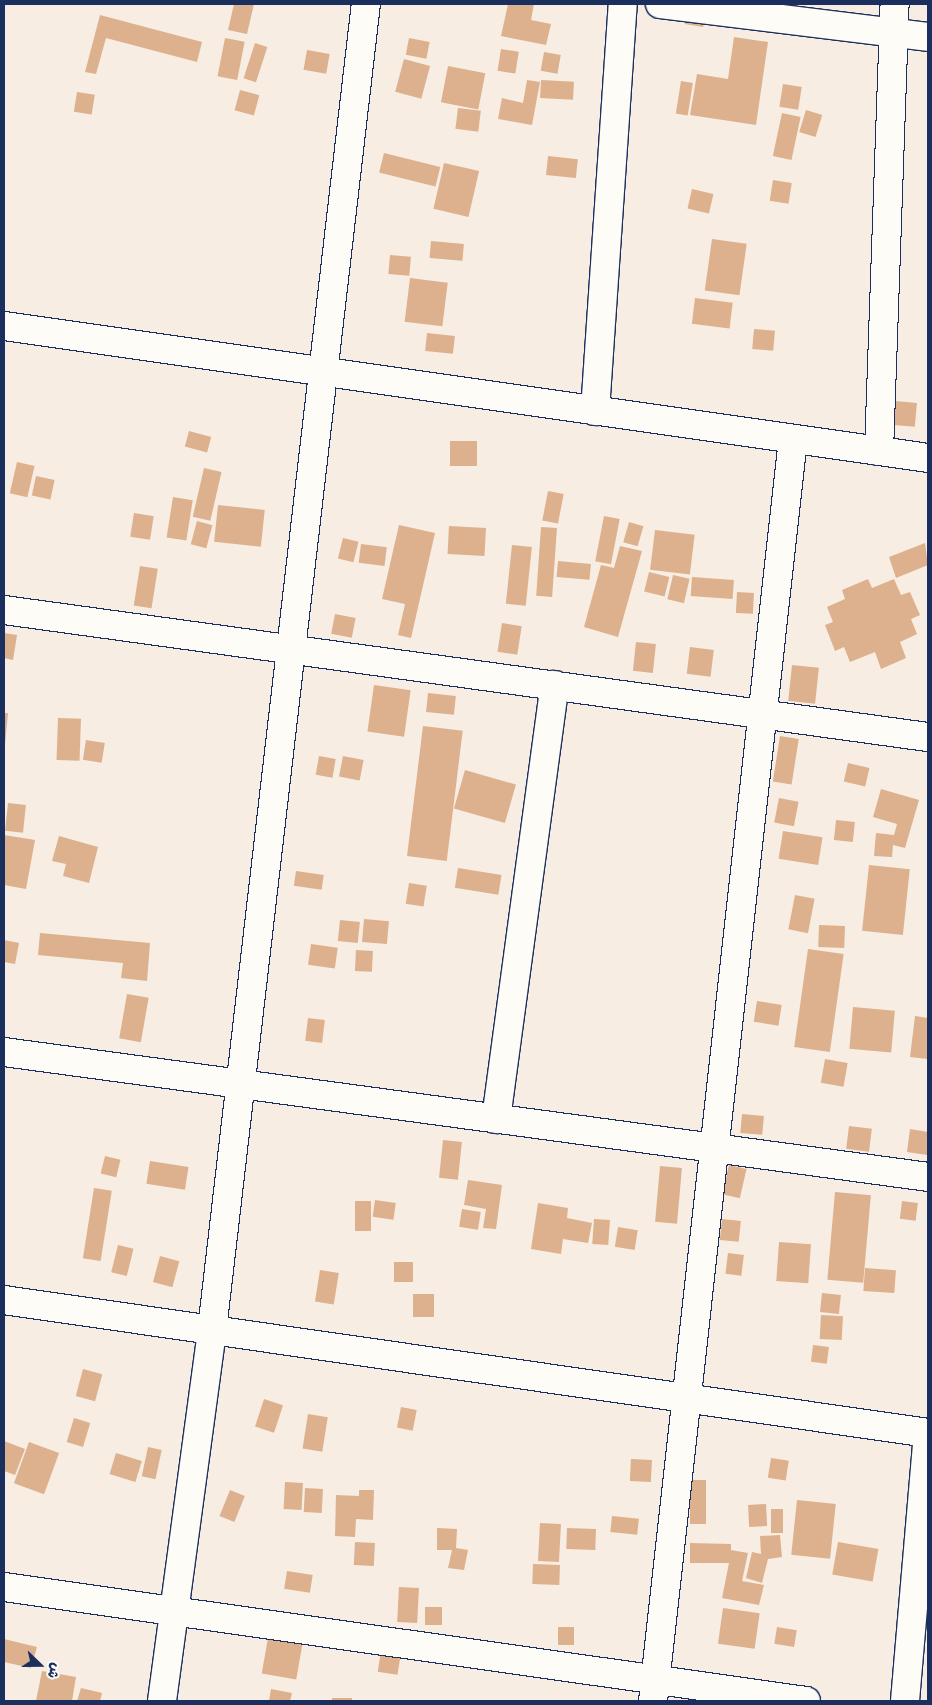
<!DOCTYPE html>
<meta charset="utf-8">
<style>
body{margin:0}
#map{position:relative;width:932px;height:1705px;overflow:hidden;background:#f7ede2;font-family:Mynerve,"Playpen Sans Arabic",sans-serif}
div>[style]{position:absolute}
.building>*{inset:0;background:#ddb18d;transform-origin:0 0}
.roads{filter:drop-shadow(1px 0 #1b2f5e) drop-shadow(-1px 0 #1b2f5e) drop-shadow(0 1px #1b2f5e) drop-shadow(0 -1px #1b2f5e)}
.minor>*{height:28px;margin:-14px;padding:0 14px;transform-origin:14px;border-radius:14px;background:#fdfcf7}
span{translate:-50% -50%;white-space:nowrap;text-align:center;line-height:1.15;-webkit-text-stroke:4.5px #fdfcf7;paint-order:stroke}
.frame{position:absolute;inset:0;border:5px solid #1b2f5e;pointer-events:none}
.north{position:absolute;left:15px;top:1640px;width:50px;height:50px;-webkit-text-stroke:4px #fdfcf7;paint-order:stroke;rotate:112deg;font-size:14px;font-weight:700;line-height:20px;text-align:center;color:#1b2f5e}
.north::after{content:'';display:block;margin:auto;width:18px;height:22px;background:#1b2f5e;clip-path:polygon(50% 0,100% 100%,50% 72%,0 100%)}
</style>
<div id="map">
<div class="building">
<div style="clip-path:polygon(234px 4px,254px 4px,247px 34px,228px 30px)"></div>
<div style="clip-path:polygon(508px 4px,534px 4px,531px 20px,551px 24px,546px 45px,501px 36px)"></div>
<div style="clip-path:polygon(687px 4px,707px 4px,703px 27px,685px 24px)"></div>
<div style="clip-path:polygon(100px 15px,202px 42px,197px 62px,106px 38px,96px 74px,85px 72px)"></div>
<div style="clip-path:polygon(734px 37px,768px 42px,756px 125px,690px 115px,697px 74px,728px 79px)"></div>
<div style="left:225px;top:38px;width:20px;height:39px;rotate:11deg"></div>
<div style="left:409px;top:38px;width:21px;height:17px;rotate:11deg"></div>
<div style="left:255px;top:43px;width:13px;height:37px;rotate:18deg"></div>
<div style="left:501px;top:49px;width:18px;height:22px;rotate:9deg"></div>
<div style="left:307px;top:50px;width:23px;height:20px;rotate:10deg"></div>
<div style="left:544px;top:52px;width:17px;height:19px;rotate:10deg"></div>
<div style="left:404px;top:59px;width:27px;height:34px;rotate:15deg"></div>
<div style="left:448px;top:66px;width:38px;height:37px;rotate:11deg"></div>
<div style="clip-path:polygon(527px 80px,540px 82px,532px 125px,498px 119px,502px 98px,523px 103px)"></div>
<div style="left:541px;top:80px;width:33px;height:18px;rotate:3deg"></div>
<div style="left:681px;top:81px;width:12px;height:33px;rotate:9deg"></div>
<div style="left:783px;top:84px;width:19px;height:23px;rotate:9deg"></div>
<div style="left:240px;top:90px;width:20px;height:21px;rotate:15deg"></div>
<div style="left:77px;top:92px;width:18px;height:20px;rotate:9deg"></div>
<div style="left:458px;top:108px;width:23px;height:21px;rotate:7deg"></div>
<div style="left:806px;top:110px;width:17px;height:23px;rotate:17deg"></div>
<div style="left:782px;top:113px;width:19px;height:44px;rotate:12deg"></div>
<div style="left:384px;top:153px;width:58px;height:20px;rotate:14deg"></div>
<div style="left:548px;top:156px;width:30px;height:19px;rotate:6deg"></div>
<div style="left:444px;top:163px;width:36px;height:47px;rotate:13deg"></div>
<div style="left:773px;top:180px;width:19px;height:21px;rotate:9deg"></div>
<div style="left:692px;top:189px;width:22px;height:20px;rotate:13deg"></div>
<div style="left:712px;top:239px;width:35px;height:52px;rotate:8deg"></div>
<div style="left:431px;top:241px;width:33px;height:17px;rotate:5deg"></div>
<div style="left:390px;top:255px;width:21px;height:19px;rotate:5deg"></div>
<div style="left:410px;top:278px;width:38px;height:44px;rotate:7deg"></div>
<div style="left:695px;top:298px;width:38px;height:26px;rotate:7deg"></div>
<div style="left:754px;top:329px;width:21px;height:20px;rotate:5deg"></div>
<div style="left:427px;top:333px;width:28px;height:18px;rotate:6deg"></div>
<div style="left:895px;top:401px;width:22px;height:24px;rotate:5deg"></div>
<div style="left:189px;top:431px;width:23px;height:16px;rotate:15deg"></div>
<div style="left:450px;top:441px;width:27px;height:25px"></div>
<div style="left:17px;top:462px;width:18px;height:32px;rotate:13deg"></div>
<div style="left:204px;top:468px;width:18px;height:50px;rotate:13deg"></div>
<div style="left:36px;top:476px;width:19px;height:20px;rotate:12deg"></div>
<div style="left:548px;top:491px;width:16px;height:30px;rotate:11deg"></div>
<div style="left:173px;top:497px;width:20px;height:41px;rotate:9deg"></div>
<div style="left:218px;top:505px;width:47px;height:37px;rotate:6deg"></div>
<div style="left:134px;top:513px;width:20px;height:24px;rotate:9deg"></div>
<div style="left:604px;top:516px;width:16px;height:46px;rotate:11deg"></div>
<div style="left:197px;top:521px;width:16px;height:24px;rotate:15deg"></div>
<div style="left:629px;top:522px;width:15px;height:21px;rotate:16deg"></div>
<div style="clip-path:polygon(399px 525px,435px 533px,411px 638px,398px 635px,405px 604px,382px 599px)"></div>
<div style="left:449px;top:526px;width:37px;height:28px;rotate:3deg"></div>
<div style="left:541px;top:527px;width:16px;height:69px;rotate:4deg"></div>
<div style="left:655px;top:530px;width:40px;height:40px;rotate:7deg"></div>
<div style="left:343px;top:538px;width:16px;height:21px;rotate:14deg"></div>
<div style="clip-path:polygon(925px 543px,928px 565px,896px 578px,889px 557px)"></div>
<div style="left:361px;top:544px;width:26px;height:19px;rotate:7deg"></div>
<div style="left:512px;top:545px;width:20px;height:59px;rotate:6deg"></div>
<div style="clip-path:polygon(620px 546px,642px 551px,618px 637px,584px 627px,601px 565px,614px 568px)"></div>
<div style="left:558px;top:561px;width:33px;height:16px;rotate:5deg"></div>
<div style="left:140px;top:566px;width:18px;height:40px;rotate:9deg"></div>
<div style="left:649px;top:572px;width:21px;height:20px;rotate:14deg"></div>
<div style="left:673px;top:575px;width:17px;height:25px;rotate:13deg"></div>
<div style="left:692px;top:577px;width:42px;height:19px;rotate:4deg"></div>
<div style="clip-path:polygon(868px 579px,872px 588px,894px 579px,901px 595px,910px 592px,920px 615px,911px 619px,917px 634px,900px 642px,906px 658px,881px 669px,875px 652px,850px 662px,844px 647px,835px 651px,825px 625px,833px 622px,827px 607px,845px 599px,842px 590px)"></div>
<div style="left:737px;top:592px;width:17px;height:21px;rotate:3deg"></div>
<div style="left:335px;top:614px;width:21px;height:20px;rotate:11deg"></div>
<div style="left:502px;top:623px;width:20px;height:29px;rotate:9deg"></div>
<div style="clip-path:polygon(4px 633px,17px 635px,13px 660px,4px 658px)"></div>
<div style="left:636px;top:642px;width:20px;height:29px;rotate:6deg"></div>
<div style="left:690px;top:647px;width:24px;height:27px;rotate:7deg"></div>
<div style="left:792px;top:665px;width:27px;height:36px;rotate:6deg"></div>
<div style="left:374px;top:685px;width:37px;height:47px;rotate:8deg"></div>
<div style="left:428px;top:693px;width:28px;height:19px;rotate:6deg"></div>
<div style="clip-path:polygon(4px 713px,8px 713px,5px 744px,4px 744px)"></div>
<div style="left:58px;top:718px;width:23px;height:42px;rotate:2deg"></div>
<div style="left:423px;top:726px;width:40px;height:131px;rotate:7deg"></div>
<div style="left:780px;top:736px;width:19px;height:46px;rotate:9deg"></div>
<div style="left:86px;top:740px;width:19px;height:20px;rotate:9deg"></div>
<div style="left:319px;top:756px;width:17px;height:19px;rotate:10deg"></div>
<div style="left:343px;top:756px;width:21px;height:21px;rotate:11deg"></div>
<div style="left:848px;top:763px;width:22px;height:19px;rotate:13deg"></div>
<div style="left:465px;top:770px;width:53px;height:40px;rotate:16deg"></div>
<div style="clip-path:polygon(881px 789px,919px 800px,905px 848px,893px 845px,892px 857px,874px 856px,876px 833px,894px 835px,897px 824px,873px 817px)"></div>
<div style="left:779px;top:798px;width:20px;height:25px;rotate:11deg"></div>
<div style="left:8px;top:803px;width:18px;height:28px;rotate:6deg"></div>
<div style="left:836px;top:820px;width:19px;height:20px;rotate:6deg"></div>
<div style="left:783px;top:831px;width:40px;height:28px;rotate:9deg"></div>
<div style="clip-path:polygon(4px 835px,35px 840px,26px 889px,4px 885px)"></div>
<div style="clip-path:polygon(59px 836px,98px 847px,89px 883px,63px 876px,66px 864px,52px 861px)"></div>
<div style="left:869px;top:865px;width:41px;height:66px;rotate:6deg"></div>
<div style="left:458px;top:868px;width:44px;height:20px;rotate:9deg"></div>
<div style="left:296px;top:871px;width:28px;height:15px;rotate:8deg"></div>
<div style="left:409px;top:883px;width:18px;height:21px;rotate:9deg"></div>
<div style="left:795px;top:895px;width:20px;height:35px;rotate:11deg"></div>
<div style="left:364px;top:919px;width:25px;height:23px;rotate:5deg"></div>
<div style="left:340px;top:920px;width:20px;height:21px;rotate:6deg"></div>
<div style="left:819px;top:925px;width:26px;height:22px;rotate:2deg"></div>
<div style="clip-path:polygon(40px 933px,150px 943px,147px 981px,121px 978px,123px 963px,38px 955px)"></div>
<div style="clip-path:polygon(4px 940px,19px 943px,15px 964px,4px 962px)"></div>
<div style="left:311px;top:944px;width:27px;height:21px;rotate:8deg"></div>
<div style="left:808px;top:949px;width:36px;height:99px;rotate:8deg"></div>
<div style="left:356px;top:950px;width:17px;height:21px;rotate:3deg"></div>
<div style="left:127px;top:994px;width:22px;height:45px;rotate:10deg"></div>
<div style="left:757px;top:1001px;width:25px;height:21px;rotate:9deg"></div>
<div style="left:853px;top:1007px;width:42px;height:42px;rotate:5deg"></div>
<div style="clip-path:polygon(915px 1016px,928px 1018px,928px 1059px,910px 1057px)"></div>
<div style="left:308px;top:1018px;width:17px;height:23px;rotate:7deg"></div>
<div style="left:825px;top:1059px;width:23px;height:24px;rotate:10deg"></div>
<div style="left:742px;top:1114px;width:22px;height:19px;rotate:5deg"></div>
<div style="left:849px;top:1126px;width:23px;height:23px;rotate:7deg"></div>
<div style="clip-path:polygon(910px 1129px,928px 1132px,927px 1155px,907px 1152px)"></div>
<div style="left:443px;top:1140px;width:19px;height:38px;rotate:6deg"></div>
<div style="left:105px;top:1156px;width:16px;height:18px;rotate:14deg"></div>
<div style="left:150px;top:1161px;width:39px;height:23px;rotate:9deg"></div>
<div style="left:729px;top:1165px;width:18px;height:30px;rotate:13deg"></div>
<div style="left:660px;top:1166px;width:22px;height:56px;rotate:5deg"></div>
<div style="clip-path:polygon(468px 1180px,502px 1185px,496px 1229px,483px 1228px,486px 1209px,464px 1205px)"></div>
<div style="left:94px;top:1188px;width:18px;height:71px;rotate:9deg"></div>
<div style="left:835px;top:1192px;width:36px;height:88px;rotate:5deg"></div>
<div style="left:375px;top:1200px;width:21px;height:17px;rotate:8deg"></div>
<div style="left:355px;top:1201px;width:16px;height:30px"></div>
<div style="left:902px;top:1201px;width:16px;height:18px;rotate:7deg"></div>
<div style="clip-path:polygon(538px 1203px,568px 1208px,567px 1218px,592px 1223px,588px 1243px,563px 1239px,561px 1254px,531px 1249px)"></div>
<div style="left:462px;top:1209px;width:19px;height:18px;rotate:9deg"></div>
<div style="left:594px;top:1219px;width:16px;height:25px;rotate:4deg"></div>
<div style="left:722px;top:1219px;width:19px;height:21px;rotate:6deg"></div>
<div style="left:618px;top:1227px;width:20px;height:20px;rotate:9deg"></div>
<div style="left:779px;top:1242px;width:32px;height:39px;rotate:4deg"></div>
<div style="left:118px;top:1245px;width:16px;height:28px;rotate:14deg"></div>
<div style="left:728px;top:1253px;width:16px;height:21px;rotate:7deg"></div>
<div style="left:160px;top:1256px;width:20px;height:27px;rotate:15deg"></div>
<div style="left:394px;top:1262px;width:19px;height:20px"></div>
<div style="left:865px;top:1268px;width:31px;height:23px;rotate:4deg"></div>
<div style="left:320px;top:1270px;width:19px;height:32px;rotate:9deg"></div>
<div style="left:822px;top:1293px;width:19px;height:19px;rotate:6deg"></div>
<div style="left:413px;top:1294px;width:21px;height:23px"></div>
<div style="left:821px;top:1315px;width:22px;height:24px;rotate:3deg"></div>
<div style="left:813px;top:1345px;width:16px;height:17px;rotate:7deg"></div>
<div style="left:83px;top:1369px;width:20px;height:28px;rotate:15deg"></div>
<div style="left:264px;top:1399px;width:20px;height:29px;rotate:18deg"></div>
<div style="left:401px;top:1407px;width:16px;height:21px;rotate:11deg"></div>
<div style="left:308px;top:1414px;width:20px;height:35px;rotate:9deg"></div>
<div style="left:74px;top:1418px;width:17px;height:25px;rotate:17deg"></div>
<div style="clip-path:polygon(4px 1441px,25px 1449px,15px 1475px,4px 1471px)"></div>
<div style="left:29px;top:1442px;width:32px;height:44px;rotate:20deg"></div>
<div style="left:148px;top:1447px;width:14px;height:30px;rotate:12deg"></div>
<div style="left:116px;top:1453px;width:27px;height:22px;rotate:17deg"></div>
<div style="left:771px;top:1458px;width:18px;height:20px;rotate:9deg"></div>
<div style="left:631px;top:1459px;width:21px;height:22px;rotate:3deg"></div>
<div style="left:690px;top:1480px;width:16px;height:44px"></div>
<div style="left:285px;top:1482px;width:18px;height:27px;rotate:3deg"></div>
<div style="left:305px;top:1488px;width:18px;height:24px;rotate:3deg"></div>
<div style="left:230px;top:1490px;width:16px;height:28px;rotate:22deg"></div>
<div style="clip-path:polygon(359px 1490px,374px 1490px,373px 1520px,356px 1519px,355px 1537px,335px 1536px,336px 1495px,359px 1496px)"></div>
<div style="left:797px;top:1500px;width:39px;height:55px;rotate:6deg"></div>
<div style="left:766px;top:1504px;width:22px;height:18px;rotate:87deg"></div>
<div style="left:771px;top:1509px;width:12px;height:24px"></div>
<div style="left:612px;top:1516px;width:27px;height:16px;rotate:6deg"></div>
<div style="left:540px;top:1523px;width:21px;height:38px;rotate:3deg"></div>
<div style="clip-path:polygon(437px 1528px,457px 1529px,456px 1548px,468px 1550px,464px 1570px,448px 1568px,452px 1550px,437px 1550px)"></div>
<div style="left:567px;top:1528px;width:29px;height:21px;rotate:2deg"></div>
<div style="clip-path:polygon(780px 1535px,782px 1557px,768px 1559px,762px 1583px,746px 1578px,752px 1552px,761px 1554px,760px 1536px)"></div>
<div style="left:355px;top:1542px;width:20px;height:23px;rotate:3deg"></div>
<div style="left:838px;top:1542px;width:41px;height:33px;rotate:10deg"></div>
<div style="clip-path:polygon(690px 1543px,731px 1544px,731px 1550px,748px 1553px,742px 1581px,764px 1585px,759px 1605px,722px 1598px,729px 1563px,690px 1563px)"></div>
<div style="left:533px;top:1564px;width:27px;height:20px;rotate:2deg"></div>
<div style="left:287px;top:1571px;width:26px;height:18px;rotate:9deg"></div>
<div style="left:399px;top:1587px;width:20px;height:35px;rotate:3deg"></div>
<div style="left:425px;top:1607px;width:17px;height:18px"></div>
<div style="left:723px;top:1608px;width:37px;height:36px;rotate:8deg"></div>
<div style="left:558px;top:1627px;width:16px;height:18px"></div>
<div style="left:777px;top:1627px;width:20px;height:17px;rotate:9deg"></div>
<div style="left:268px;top:1638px;width:35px;height:36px;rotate:10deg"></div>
<div style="clip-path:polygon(4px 1639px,37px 1647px,31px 1668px,4px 1662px)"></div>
<div style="left:381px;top:1651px;width:20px;height:21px;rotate:9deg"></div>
<div style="clip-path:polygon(42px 1671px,76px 1677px,72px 1701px,36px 1701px)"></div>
<div style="clip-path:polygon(81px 1688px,102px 1693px,100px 1701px,77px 1701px)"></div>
<div style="clip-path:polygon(271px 1689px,292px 1693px,290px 1701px,269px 1701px)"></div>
<div style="left:332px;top:1698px;width:20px;height:3px"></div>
</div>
<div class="roads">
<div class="minor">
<div style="left:660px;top:4px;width:270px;rotate:7deg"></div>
<div style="left:4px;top:326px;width:933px;rotate:8.13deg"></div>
<div style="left:595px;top:411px;width:408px;rotate:-86.1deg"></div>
<div style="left:879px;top:451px;width:447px;rotate:-88deg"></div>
<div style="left:4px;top:610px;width:933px;rotate:7.83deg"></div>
<div style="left:4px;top:1052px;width:932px;rotate:7.7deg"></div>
<div style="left:496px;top:1119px;width:438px;rotate:-82.3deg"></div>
<div style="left:4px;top:1300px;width:934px;rotate:8.19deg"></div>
<div style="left:4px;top:1587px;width:810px;rotate:8.09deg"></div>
<div style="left:162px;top:1701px;width:374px;rotate:-82.3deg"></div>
<div style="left:212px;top:1330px;width:1335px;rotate:-83.38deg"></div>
<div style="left:653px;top:1701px;width:1270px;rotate:-83.67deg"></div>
<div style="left:905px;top:1701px;width:268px;rotate:-85.1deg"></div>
</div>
</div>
<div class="frame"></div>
<div class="north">ش</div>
</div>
